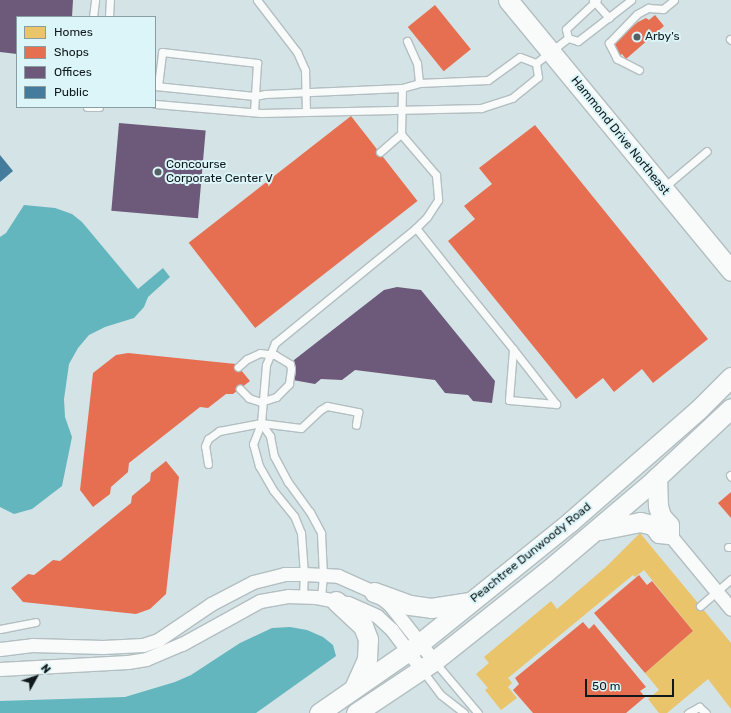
<!DOCTYPE html>
<style>
body{margin:0}
#map{position:relative;width:731px;height:713px;overflow:hidden;background:#d4e3e5;font-family:Rubik,sans-serif}
div>[style]{position:absolute}
.water>*{inset:0;background:#63b5be}
.homes>*{inset:0;background:#e9c46a}
.shops>*{inset:0;background:#e76f51;transform-origin:0 0}
.offices>*{inset:0;background:#6d597a;transform-origin:0 0}
.public>*{inset:0;background:#457b9d}
.roads{filter:drop-shadow(1px 0 #b3bec0) drop-shadow(-1px 0 #b3bec0) drop-shadow(0 1px #b3bec0) drop-shadow(0 -1px #b3bec0)}
.lane>*{height:7px;margin:-3.5px;padding:0 3.5px;transform-origin:3.5px;border-radius:3.5px;background:#f9fbfb}
.street>*{height:13px;margin:-6.5px;padding:0 6.5px;transform-origin:6.5px;border-radius:6.5px;background:#f9fbfb}
.secondary>*{height:19px;margin:-9.5px;padding:0 9.5px;transform-origin:9.5px;border-radius:9.5px;background:#f9fbfb}
.dots>*{width:11px;height:11px;translate:-50% -50%;box-sizing:border-box;border:2px solid #dbf5f8;border-radius:50%}
span{translate:-50% -50%;white-space:nowrap;text-align:center;line-height:1.15;-webkit-text-stroke:4px #dbf5f8;paint-order:stroke}
.poi-label{font-size:12px;color:#10191b}
.left{translate:0 -50%;text-align:left}
.street-label{font-size:12px;color:#10191b}
.legend{position:absolute;left:16px;top:16px;width:140px;height:92px;box-sizing:border-box;background:#dbf5f8;border:1px solid #8a9da0;margin:0;padding:5px 7px;list-style:none;font-size:12px;color:#10191b}
.legend li{display:flex;align-items:center;gap:8px;height:20px}
.legend b{width:20px;border:1px solid #8a9da0}
.north{position:absolute;left:16px;top:657px;width:40px;height:40px;-webkit-text-stroke:3px #dbf5f8;paint-order:stroke;rotate:50deg;font-size:11px;font-weight:700;line-height:16px;text-align:center;color:#10191b}
.north::after{content:'';display:block;margin:auto;width:14px;height:18px;background:#10191b;clip-path:polygon(50% 0,100% 100%,50% 72%,0 100%)}
.scale{position:absolute;left:585px;top:679px;width:89px;height:18px;box-sizing:border-box;border:2px solid #10191b;border-top:0;padding-left:5px;font-size:12px;line-height:14px;white-space:nowrap;color:#10191b;-webkit-text-stroke:3px #dbf5f8;paint-order:stroke}
</style>
<div id="map">
<div class="water">
<div style="clip-path:polygon(24px 205px,55px 208px,72px 214px,82px 222px,138px 289px,163px 268px,170px 277px,148px 297px,144px 307px,134px 318px,105px 327px,89px 335px,78px 348px,69px 364px,64px 399px,65px 417px,72px 437px,62px 486px,32px 509px,14px 514px,0 507px,0 237px,6px 233px)"></div>
<div style="clip-path:polygon(290px 627px,307px 630px,323px 637px,333px 645px,336px 656px,256px 713px,0 713px,0 701px,125px 697px,175px 682px,191px 675px,240px 643px,272px 628px)"></div>
</div>
<div class="homes">
<div style="clip-path:polygon(640px 533px,731px 643px,731px 709px,708px 679px,667px 713px,659px 713px,648px 699px,659px 690px,645px 673px,693px 631px,644px 570px,635px 577px,633px 575px,508px 678px,512px 683px,508px 687px,517px 698px,501px 710px,485px 690px,488px 688px,476px 674px,489px 663px,484px 657px,551px 601px,557px 609px,607px 566px)"></div>
</div>
<div class="shops">
<div style="left:435px;top:5px;width:57px;height:35px;rotate:51deg"></div>
<div style="clip-path:polygon(655px 15px,664px 26px,626px 59px,622px 54px,619px 56px,614px 44px,624px 33px,638px 22px,646px 18px,649px 20px)"></div>
<div style="left:351px;top:116px;width:108px;height:206px;rotate:52deg"></div>
<div style="clip-path:polygon(535px 125px,708px 339px,653px 383px,642px 369px,614px 392px,603px 378px,576px 399px,448px 241px,475px 219px,464px 206px,492px 184px,479px 168px)"></div>
<div style="clip-path:polygon(128px 353px,236px 364px,250px 381px,233px 394px,226px 394px,208px 408px,200px 407px,129px 463px,128px 472px,111px 487px,110px 494px,93px 507px,80px 490px,93px 373px,116px 355px)"></div>
<div style="clip-path:polygon(166px 461px,179px 477px,166px 594px,150px 609px,136px 614px,23px 602px,11px 588px,28px 574px,34px 575px,53px 560px,60px 561px,131px 503px,132px 496px,150px 481px,151px 473px)"></div>
<div style="clip-path:polygon(731px 492px,731px 518px,718px 503px)"></div>
<div style="clip-path:polygon(639px 575px,647px 585px,652px 581px,693px 631px,645px 673px,594px 613px)"></div>
<div style="clip-path:polygon(583px 622px,589px 629px,594px 624px,646px 687px,640px 691px,645px 697px,626px 713px,533px 713px,513px 690px,519px 684px,515px 678px)"></div>
</div>
<div class="offices">
<div style="clip-path:polygon(0 0,73px 0,72px 17px,17px 17px,17px 54px,0 52px)"></div>
<div style="left:119px;top:123px;width:87px;height:88px;rotate:5deg"></div>
<div style="clip-path:polygon(397px 287px,421px 290px,495px 381px,492px 403px,473px 401px,468px 395px,445px 393px,435px 380px,355px 370px,342px 380px,321px 379px,315px 384px,293px 380px,294px 360px,384px 290px)"></div>
</div>
<div class="public">
<div style="clip-path:polygon(0 155px,13px 171px,0 182px)"></div>
</div>
<div class="roads">
<div class="lane">
<div style="left:257px;top:0;width:66px;rotate:52.4deg"></div>
<div style="left:297px;top:52px;width:20px;rotate:66deg"></div>
<div style="left:305px;top:70px;width:42px;rotate:88.6deg"></div>
<div style="left:593px;top:0;width:24px;rotate:48deg"></div>
<div style="left:93px;top:17px;width:17px;rotate:-83deg"></div>
<div style="left:109px;top:17px;width:17px;rotate:-87deg"></div>
<div style="left:568px;top:38px;width:10px;rotate:17deg"></div>
<div style="left:578px;top:41px;width:67px;rotate:-37.7deg"></div>
<div style="left:568px;top:38px;width:9px;rotate:-103deg"></div>
<div style="left:566px;top:29px;width:42px;rotate:-43.1deg"></div>
<div style="left:730px;top:39px;width:1px;rotate:45deg"></div>
<div style="left:407px;top:41px;width:24px;rotate:66deg"></div>
<div style="left:417px;top:63px;width:20px;rotate:84deg"></div>
<div style="left:536px;top:63px;width:41px;rotate:-38deg"></div>
<div style="left:639px;top:70px;width:25px;rotate:-153deg"></div>
<div style="left:617px;top:59px;width:18px;rotate:-117deg"></div>
<div style="left:609px;top:43px;width:40px;rotate:-46deg"></div>
<div style="left:637px;top:14px;width:13px;rotate:-29deg"></div>
<div style="left:648px;top:8px;width:15px;rotate:4deg"></div>
<div style="left:663px;top:9px;width:14px;rotate:-39deg"></div>
<div style="left:155px;top:86px;width:100px;rotate:5.7deg"></div>
<div style="left:255px;top:96px;width:10px;rotate:-11deg"></div>
<div style="left:265px;top:94px;width:137px;rotate:-2.5deg"></div>
<div style="left:402px;top:88px;width:18px;rotate:-16deg"></div>
<div style="left:419px;top:83px;width:69px;rotate:-2.5deg"></div>
<div style="left:488px;top:80px;width:39px;rotate:-36deg"></div>
<div style="left:520px;top:57px;width:17px;rotate:21deg"></div>
<div style="left:536px;top:63px;width:14px;rotate:82deg"></div>
<div style="left:538px;top:77px;width:33px;rotate:141deg"></div>
<div style="left:512px;top:98px;width:33px;rotate:162deg"></div>
<div style="left:481px;top:108px;width:220px;rotate:178.7deg"></div>
<div style="left:261px;top:113px;width:106px;rotate:-175.1deg"></div>
<div style="left:158px;top:86px;width:34px;rotate:-83deg"></div>
<div style="left:162px;top:52px;width:96px;rotate:6.6deg"></div>
<div style="left:257px;top:63px;width:49px;rotate:93.5deg"></div>
<div style="left:402px;top:88px;width:46px;rotate:91.2deg"></div>
<div style="left:401px;top:134px;width:54px;rotate:49.5deg"></div>
<div style="left:436px;top:175px;width:25px;rotate:85deg"></div>
<div style="left:438px;top:200px;width:20px;rotate:123deg"></div>
<div style="left:427px;top:217px;width:16px;rotate:135deg"></div>
<div style="left:416px;top:228px;width:68px;rotate:51.6deg"></div>
<div style="left:458px;top:281px;width:87px;rotate:51deg"></div>
<div style="left:513px;top:349px;width:70px;rotate:52deg"></div>
<div style="left:556px;top:404px;width:47px;rotate:-175.1deg"></div>
<div style="left:509px;top:400px;width:51px;rotate:-85.5deg"></div>
<div style="left:87px;top:107px;width:12px"></div>
<div style="left:380px;top:152px;width:28px;rotate:-41deg"></div>
<div style="left:663px;top:188px;width:57px;rotate:-40.1deg"></div>
<div style="left:238px;top:367px;width:12px;rotate:-42deg"></div>
<div style="left:247px;top:359px;width:14px;rotate:-25deg"></div>
<div style="left:260px;top:353px;width:15px;rotate:8deg"></div>
<div style="left:275px;top:355px;width:17px;rotate:31deg"></div>
<div style="left:290px;top:364px;width:5px;rotate:79deg"></div>
<div style="left:291px;top:369px;width:15px;rotate:98deg"></div>
<div style="left:289px;top:384px;width:18px;rotate:135deg"></div>
<div style="left:276px;top:397px;width:16px;rotate:162deg"></div>
<div style="left:261px;top:402px;width:13px;rotate:-162deg"></div>
<div style="left:249px;top:398px;width:13px;rotate:-135deg"></div>
<div style="left:261px;top:423px;width:16px;rotate:55deg"></div>
<div style="left:270px;top:436px;width:20px;rotate:79deg"></div>
<div style="left:274px;top:456px;width:30px;rotate:62deg"></div>
<div style="left:288px;top:482px;width:37px;rotate:54deg"></div>
<div style="left:310px;top:512px;width:24px;rotate:62deg"></div>
<div style="left:321px;top:533px;width:42px;rotate:87.3deg"></div>
<div style="left:323px;top:575px;width:23px;rotate:95deg"></div>
<div style="left:208px;top:464px;width:18px;rotate:-99deg"></div>
<div style="left:205px;top:446px;width:8px;rotate:-67deg"></div>
<div style="left:208px;top:439px;width:14px;rotate:-36deg"></div>
<div style="left:219px;top:431px;width:43px;rotate:-10.8deg"></div>
<div style="left:261px;top:423px;width:40px;rotate:7.1deg"></div>
<div style="left:301px;top:428px;width:26px;rotate:-43deg"></div>
<div style="left:320px;top:410px;width:8px;rotate:-30deg"></div>
<div style="left:327px;top:406px;width:32px;rotate:11deg"></div>
<div style="left:358px;top:412px;width:13px;rotate:99deg"></div>
<div style="left:730px;top:475px;width:2px;rotate:63deg"></div>
<div style="left:728px;top:547px;width:3px"></div>
<div style="left:303px;top:597px;width:23px;rotate:-88deg"></div>
<div style="left:304px;top:574px;width:41px;rotate:-94.2deg"></div>
<div style="left:301px;top:533px;width:18px;rotate:-112deg"></div>
<div style="left:294px;top:516px;width:33px;rotate:-129deg"></div>
<div style="left:273px;top:490px;width:28px;rotate:-120deg"></div>
<div style="left:259px;top:466px;width:23px;rotate:-105deg"></div>
<div style="left:253px;top:444px;width:22px;rotate:-69deg"></div>
<div style="left:261px;top:423px;width:58px;rotate:-85.1deg"></div>
<div style="left:266px;top:365px;width:24px;rotate:-68deg"></div>
<div style="left:275px;top:343px;width:182px;rotate:-39.2deg"></div>
<div style="left:700px;top:606px;width:41px;rotate:-41.1deg"></div>
<div style="left:0;top:629px;width:36px;rotate:-11deg"></div>
<div style="left:434px;top:661px;width:68px;rotate:49.8deg"></div>
<div style="left:422px;top:670px;width:31px;rotate:53deg"></div>
<div style="left:441px;top:695px;width:29px;rotate:38deg"></div>
<div style="left:688px;top:713px;width:13px;rotate:-29deg"></div>
<div style="left:699px;top:707px;width:9px;rotate:41deg"></div>
</div>
<div class="street">
<div style="left:669px;top:534px;width:97px;rotate:50.4deg"></div>
<div style="left:0;top:649px;width:32px;rotate:-7deg"></div>
<div style="left:32px;top:645px;width:71px;rotate:1.6deg"></div>
<div style="left:103px;top:647px;width:40px;rotate:-2.9deg"></div>
<div style="left:143px;top:645px;width:16px;rotate:-18deg"></div>
<div style="left:158px;top:640px;width:64px;rotate:-34.2deg"></div>
<div style="left:211px;top:604px;width:47px;rotate:-27.6deg"></div>
<div style="left:253px;top:582px;width:32px;rotate:-14deg"></div>
<div style="left:284px;top:574px;width:20px"></div>
<div style="left:304px;top:574px;width:34px;rotate:3deg"></div>
<div style="left:338px;top:576px;width:39px;rotate:24deg"></div>
<div style="left:374px;top:592px;width:21px;rotate:39deg"></div>
<div style="left:390px;top:605px;width:71px;rotate:51.8deg"></div>
<div style="left:0;top:669px;width:128px;rotate:-3.1deg"></div>
<div style="left:128px;top:662px;width:18px;rotate:-9deg"></div>
<div style="left:146px;top:659px;width:39px;rotate:-23deg"></div>
<div style="left:182px;top:644px;width:89px;rotate:-28.9deg"></div>
<div style="left:260px;top:601px;width:28px;rotate:-10deg"></div>
<div style="left:288px;top:596px;width:28px;rotate:2deg"></div>
<div style="left:316px;top:597px;width:33px;rotate:11deg"></div>
<div style="left:348px;top:603px;width:32px;rotate:24deg"></div>
<div style="left:377px;top:616px;width:21px;rotate:43deg"></div>
<div style="left:392px;top:630px;width:50px;rotate:53.1deg"></div>
</div>
<div class="secondary">
<div style="left:508px;top:0;width:351px;rotate:50.5deg"></div>
<div style="left:600px;top:530px;width:41px;rotate:-11.3deg"></div>
<div style="left:640px;top:522px;width:13px;rotate:13deg"></div>
<div style="left:653px;top:525px;width:10px;rotate:53deg"></div>
<div style="left:659px;top:533px;width:10px;rotate:6deg"></div>
<div style="left:669px;top:534px;width:9px;rotate:-90deg"></div>
<div style="left:669px;top:525px;width:12px;rotate:-132deg"></div>
<div style="left:661px;top:516px;width:10px;rotate:-107deg"></div>
<div style="left:658px;top:506px;width:29px;rotate:-92deg"></div>
<div style="left:374px;top:592px;width:38px;rotate:20deg"></div>
<div style="left:410px;top:605px;width:21px;rotate:8deg"></div>
<div style="left:431px;top:608px;width:36px;rotate:-9deg"></div>
<div style="left:336px;top:601px;width:37px;rotate:43deg"></div>
<div style="left:363px;top:626px;width:14px;rotate:69deg"></div>
<div style="left:368px;top:639px;width:20px;rotate:93deg"></div>
<div style="left:367px;top:659px;width:32px;rotate:114deg"></div>
<div style="left:319px;top:713px;width:123px;rotate:-34.7deg"></div>
<div style="left:420px;top:643px;width:193px;rotate:-38.9deg"></div>
<div style="left:570px;top:522px;width:170px;rotate:-41.2deg"></div>
<div style="left:698px;top:410px;width:47px;rotate:-45deg"></div>
<div style="left:356px;top:713px;width:94px;rotate:-33.7deg"></div>
<div style="left:434px;top:661px;width:143px;rotate:-38.5deg"></div>
<div style="left:546px;top:572px;width:139px;rotate:-40.3deg"></div>
<div style="left:652px;top:482px;width:108px;rotate:-43.1deg"></div>
</div>
</div>
<div class="dots">
<div style="left:637px;top:37px;background:#556062"></div>
<div style="left:158px;top:172px;background:#556062"></div>
</div>
<div class="poi-label">
<span class="left" style="left:645px;top:37px">Arby's</span>
<span class="left" style="left:166px;top:172px">Concourse<br>Corporate Center V</span>
</div>
<div class="street-label">
<span style="left:620px;top:136px;rotate:51deg">Hammond Drive Northeast</span>
<span style="left:531px;top:553px;rotate:-39deg">Peachtree Dunwoody Road</span>
</div>
<ul class="legend">
<li><b style="height:11px;background:#e9c46a"></b>Homes</li>
<li><b style="height:11px;background:#e76f51"></b>Shops</li>
<li><b style="height:11px;background:#6d597a"></b>Offices</li>
<li><b style="height:11px;background:#457b9d"></b>Public</li>
</ul>
<div class="north">N</div>
<div class="scale">50 m</div>
</div>
